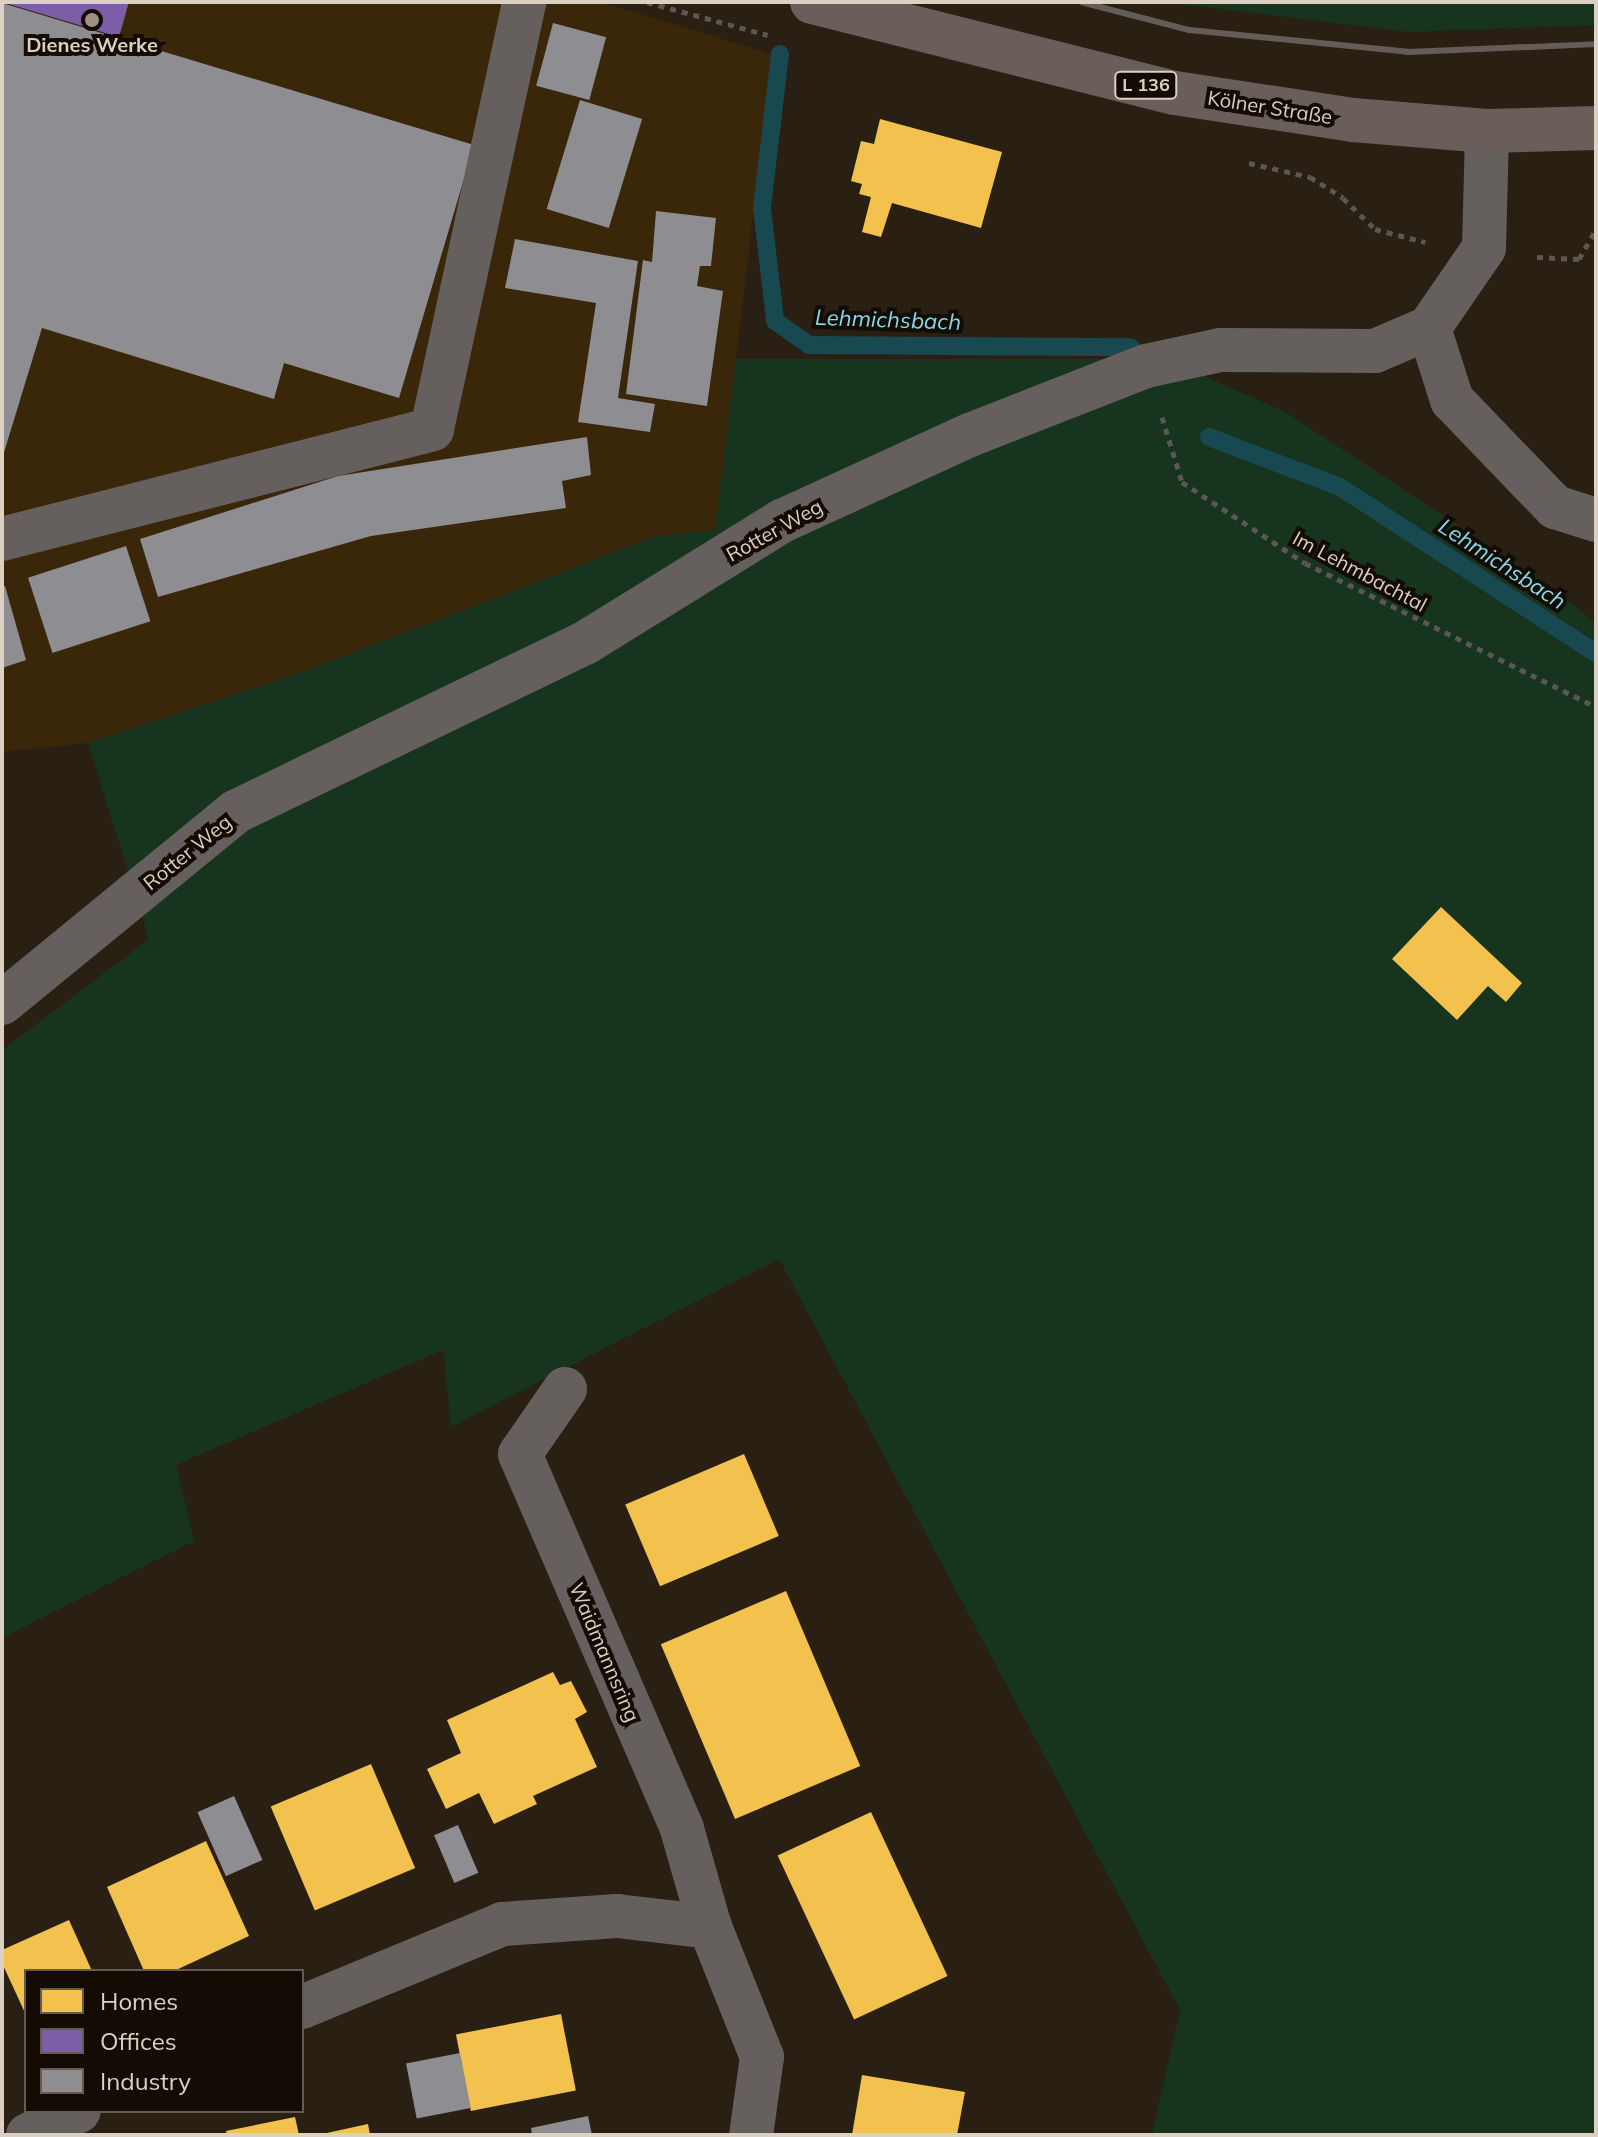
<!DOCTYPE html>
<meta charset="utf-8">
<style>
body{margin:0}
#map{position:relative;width:1598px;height:2137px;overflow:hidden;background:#291f13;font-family:Mulish,sans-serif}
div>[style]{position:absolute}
.built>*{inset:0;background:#3a2609}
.green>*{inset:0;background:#17341f}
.homes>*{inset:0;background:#f2c14e;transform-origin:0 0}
.offices>*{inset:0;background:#7b5ea7}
.industry>*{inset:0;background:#8d8d92;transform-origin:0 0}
.stream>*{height:18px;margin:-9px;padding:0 9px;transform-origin:9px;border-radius:9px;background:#184850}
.path>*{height:5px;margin-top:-2.5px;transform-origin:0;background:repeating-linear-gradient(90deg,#5d5651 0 6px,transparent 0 12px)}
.minor>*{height:44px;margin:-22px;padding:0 22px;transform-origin:22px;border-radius:22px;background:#655f5d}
.major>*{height:44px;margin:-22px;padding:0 22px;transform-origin:22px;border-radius:22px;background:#695e5a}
.rail>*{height:6px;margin:-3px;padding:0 3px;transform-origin:3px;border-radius:3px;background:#645d57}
.dots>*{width:22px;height:22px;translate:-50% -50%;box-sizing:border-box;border:4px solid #140c04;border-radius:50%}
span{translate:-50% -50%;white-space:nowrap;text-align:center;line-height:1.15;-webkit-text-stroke:8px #140c04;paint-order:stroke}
.shield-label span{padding:2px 6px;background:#140c04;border:2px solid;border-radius:6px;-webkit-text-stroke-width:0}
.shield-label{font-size:18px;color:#dbd0c2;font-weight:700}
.poi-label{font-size:20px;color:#dbd0c2;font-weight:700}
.street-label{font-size:20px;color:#dbd0c2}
.water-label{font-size:22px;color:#85dbee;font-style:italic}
.frame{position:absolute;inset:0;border:4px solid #dbd0c2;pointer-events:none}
.legend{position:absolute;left:24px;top:1969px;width:280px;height:144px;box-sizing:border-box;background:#140c04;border:2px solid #645a50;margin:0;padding:10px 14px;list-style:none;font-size:24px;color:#dbd0c2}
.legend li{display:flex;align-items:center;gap:16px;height:40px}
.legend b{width:40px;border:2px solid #645a50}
</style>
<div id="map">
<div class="built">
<div style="clip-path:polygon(2px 2px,602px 2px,772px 54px,716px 530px,656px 536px,305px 671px,88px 743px,2px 752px)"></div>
</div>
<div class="green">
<div style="clip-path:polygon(1162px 2px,1596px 2px,1596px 25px,1410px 32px)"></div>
<div style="clip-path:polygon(736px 359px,1103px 359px,1200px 374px,1287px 413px,1555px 589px,1596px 624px,1596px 2135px,1152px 2135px,1180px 2010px,779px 1259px,451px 1427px,443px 1350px,176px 1465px,194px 1541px,2px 1638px,2px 1050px,149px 939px,88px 743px,305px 671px,656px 536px,715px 530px)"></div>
</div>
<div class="homes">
<div style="clip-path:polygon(880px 119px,1002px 152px,981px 228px,892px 203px,881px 237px,862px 232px,871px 197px,859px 194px,862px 184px,851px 181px,861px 141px,874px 144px)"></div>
<div style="clip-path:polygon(1441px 907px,1522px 983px,1506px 1002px,1488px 986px,1457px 1020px,1392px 959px)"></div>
<div style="left:744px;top:1454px;width:89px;height:129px;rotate:67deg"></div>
<div style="left:786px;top:1591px;width:190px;height:136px;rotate:67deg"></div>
<div style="clip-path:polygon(553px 1672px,560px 1685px,571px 1681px,587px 1712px,575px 1719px,597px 1767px,533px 1796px,537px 1804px,494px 1824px,479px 1793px,446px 1809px,427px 1769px,461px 1753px,447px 1720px)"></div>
<div style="left:371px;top:1764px;width:113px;height:109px;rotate:67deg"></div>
<div style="left:871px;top:1812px;width:181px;height:103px;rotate:65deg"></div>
<div style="clip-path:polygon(206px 1841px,249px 1936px,174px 1971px,144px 1971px,107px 1887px)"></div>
<div style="clip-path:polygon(69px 1920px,92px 1971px,26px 1971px,26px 2015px,2px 1963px,2px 1950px)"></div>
<div style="left:561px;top:2014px;width:78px;height:107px;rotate:79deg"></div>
<div style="clip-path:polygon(862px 2075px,965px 2092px,957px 2135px,852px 2135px)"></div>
<div style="clip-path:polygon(295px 2117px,299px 2135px,227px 2135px,226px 2131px)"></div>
<div style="clip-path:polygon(368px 2124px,370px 2135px,322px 2135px,322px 2134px)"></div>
</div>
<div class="offices">
<div style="clip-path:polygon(2px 2px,129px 2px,119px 37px)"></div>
</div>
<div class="industry">
<div style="clip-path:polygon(2px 3px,474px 145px,399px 398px,284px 363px,274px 399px,42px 328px,2px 459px)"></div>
<div style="left:553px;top:23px;width:55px;height:65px;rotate:15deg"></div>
<div style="left:580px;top:100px;width:65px;height:114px;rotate:17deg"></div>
<div style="clip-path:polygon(656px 211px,716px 218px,711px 266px,700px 266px,697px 286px,723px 291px,707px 406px,626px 394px,643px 260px,652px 262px)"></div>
<div style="clip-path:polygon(515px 239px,638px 261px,618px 398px,655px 404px,650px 432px,578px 422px,596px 303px,505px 288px)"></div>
<div style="clip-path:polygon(587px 437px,591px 475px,562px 481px,566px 508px,371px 536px,158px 597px,140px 539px,338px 476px)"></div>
<div style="left:126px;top:546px;width:79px;height:103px;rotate:72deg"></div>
<div style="clip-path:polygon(5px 586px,26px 660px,2px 668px,2px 587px)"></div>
<div style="left:234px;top:1796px;width:70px;height:40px;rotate:66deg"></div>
<div style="left:458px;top:1825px;width:52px;height:26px;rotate:67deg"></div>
<div style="left:460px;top:2053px;width:56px;height:55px;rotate:79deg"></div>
<div style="clip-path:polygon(588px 2116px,592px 2135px,532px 2135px,531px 2128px)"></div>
</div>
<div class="stream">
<div style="left:780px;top:54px;width:155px;rotate:96.7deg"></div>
<div style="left:762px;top:208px;width:114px;rotate:83.4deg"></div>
<div style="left:775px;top:321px;width:42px;rotate:35.2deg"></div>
<div style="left:809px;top:345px;width:322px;rotate:0.4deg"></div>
<div style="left:1209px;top:437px;width:140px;rotate:20.9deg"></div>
<div style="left:1340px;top:487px;width:305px;rotate:33deg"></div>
</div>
<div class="path">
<div style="left:647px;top:2px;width:125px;rotate:15.3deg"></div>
<div style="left:1249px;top:163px;width:63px;rotate:12.9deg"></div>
<div style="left:1310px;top:177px;width:39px;rotate:32deg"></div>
<div style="left:1343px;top:198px;width:45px;rotate:44.1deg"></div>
<div style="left:1375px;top:229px;width:52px;rotate:14.6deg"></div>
<div style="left:1537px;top:257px;width:42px;rotate:2.7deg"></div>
<div style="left:1579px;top:259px;width:34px;rotate:-60deg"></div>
<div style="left:1162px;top:417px;width:68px;rotate:72.9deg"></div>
<div style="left:1182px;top:482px;width:147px;rotate:33.4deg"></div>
<div style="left:1305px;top:563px;width:325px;rotate:26.3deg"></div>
</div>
<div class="minor">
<div style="left:1429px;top:328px;width:76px;rotate:72.3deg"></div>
<div style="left:1452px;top:400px;width:149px;rotate:46.1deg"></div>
<div style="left:1555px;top:507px;width:43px;rotate:17.6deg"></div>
<div style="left:2px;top:539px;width:444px;rotate:-14.3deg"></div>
<div style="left:432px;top:429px;width:437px;rotate:-77.8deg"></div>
<div style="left:2px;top:1003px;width:301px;rotate:-39.3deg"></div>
<div style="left:235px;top:812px;width:389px;rotate:-25.8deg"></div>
<div style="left:585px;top:643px;width:232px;rotate:-31.8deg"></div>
<div style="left:782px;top:521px;width:207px;rotate:-24.6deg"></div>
<div style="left:970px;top:435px;width:189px;rotate:-21.4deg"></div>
<div style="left:1146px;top:366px;width:76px;rotate:-12.2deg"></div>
<div style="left:1220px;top:350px;width:155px;rotate:0.4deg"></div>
<div style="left:1375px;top:351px;width:59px;rotate:-23.1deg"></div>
<div style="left:1429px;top:328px;width:97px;rotate:-55.5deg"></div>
<div style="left:1484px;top:248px;width:117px;rotate:-88.5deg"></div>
<div style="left:565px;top:1389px;width:79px;rotate:124.7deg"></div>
<div style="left:520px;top:1454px;width:408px;rotate:66.6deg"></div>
<div style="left:682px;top:1829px;width:102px;rotate:74.1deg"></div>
<div style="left:302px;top:2007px;width:217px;rotate:-22.5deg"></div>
<div style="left:502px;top:1924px;width:115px;rotate:-4deg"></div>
<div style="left:617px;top:1916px;width:94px;rotate:6.7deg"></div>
<div style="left:710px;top:1927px;width:140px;rotate:68.2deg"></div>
<div style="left:762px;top:2057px;width:79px;rotate:98deg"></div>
<div style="left:28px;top:2135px;width:56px;rotate:-25.2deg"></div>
</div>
<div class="major">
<div style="left:812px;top:2px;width:374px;rotate:14.1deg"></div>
<div style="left:1175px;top:93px;width:180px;rotate:8.6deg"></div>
<div style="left:1353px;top:120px;width:134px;rotate:4.7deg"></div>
<div style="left:1487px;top:131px;width:109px;rotate:-1.6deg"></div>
</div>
<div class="rail">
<div style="left:1081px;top:2px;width:112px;rotate:14.5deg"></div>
<div style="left:1189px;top:30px;width:220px;rotate:5.7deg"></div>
<div style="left:1408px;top:52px;width:188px;rotate:-2.4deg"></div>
</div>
<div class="dots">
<div style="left:92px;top:20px;background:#9d9285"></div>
</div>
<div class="shield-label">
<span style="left:1146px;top:85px">L 136</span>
</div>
<div class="poi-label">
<span style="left:92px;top:44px">Dienes Werke</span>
</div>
<div class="street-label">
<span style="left:1270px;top:107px;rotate:9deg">Kölner Straße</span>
<span style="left:774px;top:530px;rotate:-29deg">Rotter Weg</span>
<span style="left:1360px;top:571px;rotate:28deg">Im Lehmbachtal</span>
<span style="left:187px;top:852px;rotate:-39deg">Rotter Weg</span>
<span style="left:605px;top:1652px;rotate:67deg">Waidmannsring</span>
</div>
<div class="water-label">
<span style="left:888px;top:320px;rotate:2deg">Lehmichsbach</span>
<span style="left:1502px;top:564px;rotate:33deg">Lehmichsbach</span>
</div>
<div class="frame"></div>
<ul class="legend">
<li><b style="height:22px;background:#f2c14e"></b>Homes</li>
<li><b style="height:22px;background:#7b5ea7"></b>Offices</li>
<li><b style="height:22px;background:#8d8d92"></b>Industry</li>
</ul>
</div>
